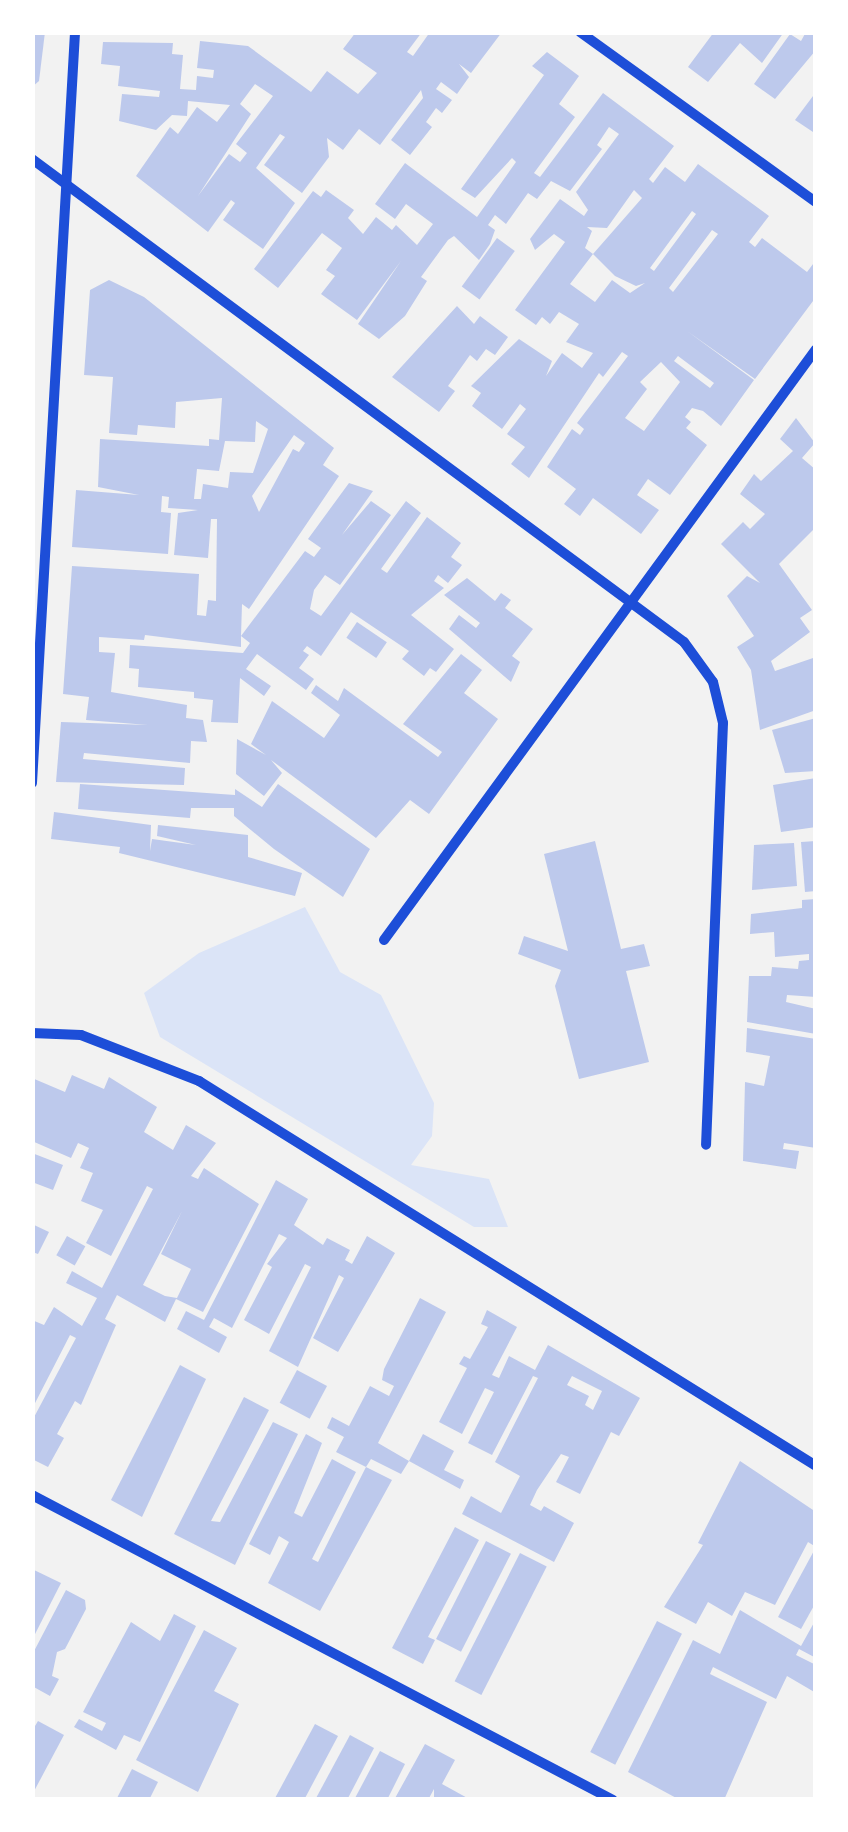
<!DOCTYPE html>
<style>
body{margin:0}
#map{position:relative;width:848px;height:1832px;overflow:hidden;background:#f2f2f2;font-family:"Roboto Serif",serif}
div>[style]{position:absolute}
.green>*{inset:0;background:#dbe4f7}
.building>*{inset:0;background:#bdc9ec;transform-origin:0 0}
.minor>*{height:10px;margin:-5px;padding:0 5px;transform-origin:5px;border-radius:5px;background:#1d4ed8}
span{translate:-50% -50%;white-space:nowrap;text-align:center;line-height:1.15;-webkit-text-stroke:10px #fff;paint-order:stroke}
.frame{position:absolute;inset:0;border:35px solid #fff;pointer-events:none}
</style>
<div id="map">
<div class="green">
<div style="clip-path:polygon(305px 907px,340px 972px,381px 995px,434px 1103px,432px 1136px,411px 1165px,489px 1179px,508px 1227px,474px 1227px,160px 1037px,144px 993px,199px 953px)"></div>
</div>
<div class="building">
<div style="clip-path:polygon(32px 32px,45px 32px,39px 81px,32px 87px)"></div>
<div style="clip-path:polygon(evenodd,356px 32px,422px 32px,407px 52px,413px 56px,430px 32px,502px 32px,471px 73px,459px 64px,469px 77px,457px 94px,441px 82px,436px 89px,452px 100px,442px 113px,436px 108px,426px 122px,432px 127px,410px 155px,391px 140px,423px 98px,421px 90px,380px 145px,359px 129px,343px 150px,327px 138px,329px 157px,302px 193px,264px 165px,285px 137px,280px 134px,256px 168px,295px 203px,263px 249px,223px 220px,235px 203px,231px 200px,208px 232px,136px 176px,170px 127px,178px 134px,197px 107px,217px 122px,230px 105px,188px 101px,187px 116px,172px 115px,156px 130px,119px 121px,122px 94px,159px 97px,160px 91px,118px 86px,120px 66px,101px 64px,103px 42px,173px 43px,172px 54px,183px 55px,180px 89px,196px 90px,197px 76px,213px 78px,214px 70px,197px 68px,200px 41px,248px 46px,311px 92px,327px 71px,358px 94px,377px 73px,343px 49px,356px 32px,255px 84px,273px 96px,236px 144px,247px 153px,240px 162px,229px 154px,198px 196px,251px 114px,240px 104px,255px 84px)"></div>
<div style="clip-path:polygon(714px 32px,784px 32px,762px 63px,740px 43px,708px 82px,688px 67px)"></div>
<div style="clip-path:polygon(806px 32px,816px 32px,816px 50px,775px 99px,754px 84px,790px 34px,801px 41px)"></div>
<div style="clip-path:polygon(evenodd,547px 52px,579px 76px,559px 104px,575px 117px,534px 173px,540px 177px,603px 93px,674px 146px,649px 179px,653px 183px,665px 167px,685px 182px,698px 164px,769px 216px,749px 242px,755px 247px,762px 238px,807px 272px,816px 260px,816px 297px,755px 379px,687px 331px,754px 380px,721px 426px,703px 411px,692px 408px,685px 417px,691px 422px,686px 428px,707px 445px,670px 495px,648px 479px,637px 495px,659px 510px,641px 534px,593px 498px,580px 516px,564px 504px,576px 489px,547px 467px,572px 429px,580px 435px,584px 429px,577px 423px,628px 356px,622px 352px,603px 377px,599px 373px,529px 478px,511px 464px,525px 447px,507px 434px,526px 409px,520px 404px,502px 429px,472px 406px,481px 393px,471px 386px,519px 339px,552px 361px,546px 376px,562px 353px,582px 368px,593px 353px,566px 342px,579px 324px,559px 312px,550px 324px,542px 317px,536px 325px,515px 310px,565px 242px,554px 234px,535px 250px,530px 239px,560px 199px,584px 216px,588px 210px,576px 192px,619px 134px,609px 127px,597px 145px,602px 149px,570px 191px,551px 181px,537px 199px,528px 193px,506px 224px,495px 215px,488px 225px,495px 230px,490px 244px,479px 260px,454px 236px,448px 240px,421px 277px,427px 281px,405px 316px,379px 339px,358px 324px,401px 261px,357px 320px,321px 294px,335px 276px,326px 270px,342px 248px,322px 233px,278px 288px,254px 269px,313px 191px,321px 197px,326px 190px,354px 210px,348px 218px,363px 234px,376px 217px,392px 230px,396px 225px,417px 245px,433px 224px,406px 204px,395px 219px,375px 204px,405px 163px,477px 217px,516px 162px,512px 158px,475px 198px,461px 189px,544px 75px,532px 66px,547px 52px,634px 190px,642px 198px,593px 254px,615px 276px,636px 286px,645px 283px,630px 293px,612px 280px,595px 302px,570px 284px,593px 254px,585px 248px,592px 231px,587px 227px,607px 228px,634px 190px,547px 52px,692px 211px,696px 214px,654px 271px,650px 268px,692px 211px,547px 52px,712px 230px,718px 234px,673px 292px,669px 288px,712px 230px,547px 52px,678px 356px,714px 383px,710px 388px,674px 361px,678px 356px,547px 52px,661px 362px,680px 382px,644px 431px,625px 418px,647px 389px,640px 382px,661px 362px)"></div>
<div style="clip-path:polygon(816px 92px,816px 134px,795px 120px)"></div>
<div style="left:497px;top:238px;width:22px;height:60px;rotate:36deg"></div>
<div style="clip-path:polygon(evenodd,109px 280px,144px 297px,334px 448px,323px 465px,339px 476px,249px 609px,242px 604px,241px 636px,305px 551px,314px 557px,321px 548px,308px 539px,349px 483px,373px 491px,342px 535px,371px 501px,391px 515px,340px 585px,325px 575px,314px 590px,310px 609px,321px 616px,406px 501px,421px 513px,381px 569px,387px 573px,427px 517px,461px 543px,451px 557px,462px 565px,448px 583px,438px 575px,434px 581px,444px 588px,411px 615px,454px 649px,436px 672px,430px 668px,424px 676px,402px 659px,409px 651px,351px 612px,321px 656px,307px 646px,303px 651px,309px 655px,299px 668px,314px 679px,306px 690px,257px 654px,246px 669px,271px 686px,264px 696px,240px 678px,238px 723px,211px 722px,213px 700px,194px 698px,194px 692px,138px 687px,139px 669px,129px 668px,130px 645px,243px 653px,250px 643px,241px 636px,241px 647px,145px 635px,144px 640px,99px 637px,99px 652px,115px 653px,111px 692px,187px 705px,186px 718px,203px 720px,207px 742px,191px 741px,190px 763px,84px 753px,83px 759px,185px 768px,184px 785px,56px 782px,61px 722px,148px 725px,86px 720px,89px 697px,63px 694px,72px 566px,199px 574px,197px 615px,206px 616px,208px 600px,216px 601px,217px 519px,211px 519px,208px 558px,174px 555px,178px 513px,198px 510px,168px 508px,169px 497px,162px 496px,161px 512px,171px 513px,168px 554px,72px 547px,76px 490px,139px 495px,98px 487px,100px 439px,209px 446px,209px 439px,219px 440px,222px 398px,176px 402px,175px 428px,138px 425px,137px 435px,109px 433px,113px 377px,84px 375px,90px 290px,109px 280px,256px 421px,268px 429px,253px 473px,230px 472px,228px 488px,203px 484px,201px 499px,194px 499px,197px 469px,219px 471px,225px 441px,255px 442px,256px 421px,109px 280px,294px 435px,305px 443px,299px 452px,293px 449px,259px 512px,252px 496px,294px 435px)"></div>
<div style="clip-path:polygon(457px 306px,474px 324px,480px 316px,508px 337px,495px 355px,486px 349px,477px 361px,470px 355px,448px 386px,455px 391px,439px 412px,392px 377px)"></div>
<div style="clip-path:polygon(796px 418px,815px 443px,802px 458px,816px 470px,816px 527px,779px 564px,812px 610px,800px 618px,810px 632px,771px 661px,775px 671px,816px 657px,816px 710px,760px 730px,751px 670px,737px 647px,754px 636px,727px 596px,747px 576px,760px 583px,721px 544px,743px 522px,750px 529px,765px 514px,740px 494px,754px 474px,761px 481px,793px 451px,780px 439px)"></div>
<div style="clip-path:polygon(467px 578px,495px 601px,501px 593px,511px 600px,505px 608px,533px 629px,512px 656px,520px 662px,511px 682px,449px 629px,459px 615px,476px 628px,480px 623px,444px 595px)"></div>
<div style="left:357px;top:622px;width:36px;height:19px;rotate:34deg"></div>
<div style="clip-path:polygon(461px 654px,482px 670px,464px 693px,498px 719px,429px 814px,410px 800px,376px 838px,271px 760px,282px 773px,264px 796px,236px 774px,237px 739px,266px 755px,251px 744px,272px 701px,324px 738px,340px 715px,311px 693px,316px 685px,338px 701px,344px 688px,438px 757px,442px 752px,403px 724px)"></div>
<div style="clip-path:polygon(816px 718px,816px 771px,785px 773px,772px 730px)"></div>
<div style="clip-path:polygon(816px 778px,816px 827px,781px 832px,773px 785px)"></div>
<div style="clip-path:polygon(80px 784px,235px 795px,235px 789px,262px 807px,278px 784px,370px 849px,343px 897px,274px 849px,234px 816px,234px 808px,191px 808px,190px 818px,78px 809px)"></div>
<div style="clip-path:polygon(54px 812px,151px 825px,150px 851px,152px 839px,196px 845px,157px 836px,158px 825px,248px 835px,248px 857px,302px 873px,295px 896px,119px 853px,120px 847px,51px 839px)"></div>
<div style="clip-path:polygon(595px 841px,621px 949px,644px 944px,650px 966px,626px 971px,649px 1062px,579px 1079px,555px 986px,561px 970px,518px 954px,524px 936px,568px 951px,544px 854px)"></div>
<div style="clip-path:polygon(816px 841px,816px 891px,805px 892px,801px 842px)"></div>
<div style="clip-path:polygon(794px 843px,797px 886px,752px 890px,754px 845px)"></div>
<div style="clip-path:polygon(816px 899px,816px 997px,787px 995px,786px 1002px,816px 1009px,816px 1034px,747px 1022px,749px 976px,771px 976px,772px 967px,798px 969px,799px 961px,809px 960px,809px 954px,775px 957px,774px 932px,750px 934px,751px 914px,802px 908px,802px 900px)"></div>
<div style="clip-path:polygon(747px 1028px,816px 1039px,816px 1148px,784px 1143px,783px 1149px,799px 1151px,796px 1169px,743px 1161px,745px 1082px,764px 1086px,770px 1056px,746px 1052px)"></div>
<div style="clip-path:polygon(evenodd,72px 1075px,104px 1089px,109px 1077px,157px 1107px,144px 1132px,173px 1150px,186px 1125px,216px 1143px,191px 1176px,198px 1179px,204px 1168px,259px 1204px,203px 1312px,176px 1299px,165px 1322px,117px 1295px,105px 1319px,116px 1325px,81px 1405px,75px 1401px,57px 1434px,64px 1438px,48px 1467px,32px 1459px,32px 1421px,76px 1338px,70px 1335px,32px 1409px,32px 1320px,44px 1325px,54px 1307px,82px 1326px,97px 1298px,66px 1283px,72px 1271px,102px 1288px,153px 1189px,147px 1186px,111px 1256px,86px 1243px,103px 1210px,81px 1201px,93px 1173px,80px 1168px,89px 1148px,78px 1143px,71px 1158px,32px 1141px,32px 1078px,65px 1092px,72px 1075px,182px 1211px,161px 1254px,191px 1269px,177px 1298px,165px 1296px,143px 1285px,182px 1211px)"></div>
<div style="clip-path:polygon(32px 1153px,63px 1165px,53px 1190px,32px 1182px)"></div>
<div style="clip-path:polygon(276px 1180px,308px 1199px,294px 1225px,323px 1245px,327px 1238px,350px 1250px,345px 1260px,352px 1264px,367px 1236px,395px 1253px,338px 1352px,313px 1338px,344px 1278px,339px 1275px,298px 1367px,269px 1351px,311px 1267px,305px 1264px,269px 1334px,244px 1320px,272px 1267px,267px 1264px,287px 1238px,279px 1234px,232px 1328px,214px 1318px,209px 1327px,227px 1337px,219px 1353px,177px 1329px,186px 1311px,204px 1320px)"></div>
<div style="clip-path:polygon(32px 1224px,49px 1232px,38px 1254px,32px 1252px)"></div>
<div style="left:67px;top:1236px;width:21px;height:22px;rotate:29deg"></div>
<div style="clip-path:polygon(420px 1298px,446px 1312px,378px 1443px,409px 1461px,401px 1474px,371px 1459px,366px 1467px,336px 1452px,344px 1437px,327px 1428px,332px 1417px,349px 1426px,370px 1386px,389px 1396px,394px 1386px,382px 1380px,384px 1369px)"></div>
<div style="clip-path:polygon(evenodd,487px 1310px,517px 1327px,492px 1375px,499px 1378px,509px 1356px,535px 1370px,548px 1345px,640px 1398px,619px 1436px,611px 1432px,580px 1494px,556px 1482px,569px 1457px,561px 1454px,537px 1490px,530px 1505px,541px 1511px,544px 1506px,574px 1523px,554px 1562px,462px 1514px,471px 1496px,501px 1513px,520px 1476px,495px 1462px,538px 1378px,533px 1376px,492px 1455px,468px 1443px,494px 1392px,485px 1388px,462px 1434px,439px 1422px,467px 1368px,459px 1364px,464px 1356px,470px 1359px,488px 1327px,481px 1324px,487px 1310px,572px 1376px,602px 1391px,593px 1410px,585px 1405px,589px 1396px,567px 1385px,572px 1376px)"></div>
<div style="clip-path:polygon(180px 1365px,206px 1379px,142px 1517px,111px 1500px)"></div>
<div style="left:297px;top:1370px;width:34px;height:37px;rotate:28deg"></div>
<div style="clip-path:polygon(244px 1397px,269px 1410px,211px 1521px,220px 1522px,273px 1422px,298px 1434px,235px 1565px,174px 1534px)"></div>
<div style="clip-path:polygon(306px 1434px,322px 1443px,294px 1513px,302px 1517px,332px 1459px,356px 1472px,312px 1559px,318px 1562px,366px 1467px,392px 1480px,320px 1611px,268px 1583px,289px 1542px,279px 1536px,270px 1555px,249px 1544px)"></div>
<div style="clip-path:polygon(423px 1434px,454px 1451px,444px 1470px,464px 1480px,460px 1489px,409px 1461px)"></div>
<div style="clip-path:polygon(740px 1461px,816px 1512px,816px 1547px,808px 1542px,775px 1605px,745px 1592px,732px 1616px,708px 1602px,696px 1624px,664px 1607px,703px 1545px,698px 1543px)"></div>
<div style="clip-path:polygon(455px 1527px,479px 1540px,428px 1637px,435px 1640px,423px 1664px,392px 1648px)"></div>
<div style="left:486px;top:1541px;width:28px;height:110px;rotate:27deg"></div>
<div style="clip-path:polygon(816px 1547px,816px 1602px,801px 1629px,778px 1617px)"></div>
<div style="left:520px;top:1553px;width:30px;height:144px;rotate:27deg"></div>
<div style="clip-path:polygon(32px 1569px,61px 1583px,32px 1640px)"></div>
<div style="clip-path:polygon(66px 1590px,85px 1600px,86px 1609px,65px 1649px,57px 1652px,52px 1676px,59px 1679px,50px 1696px,32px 1686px,32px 1655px)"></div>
<div style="clip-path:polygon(740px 1610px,801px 1646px,816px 1619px,816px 1658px,799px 1649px,796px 1655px,816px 1665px,816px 1693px,787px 1676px,776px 1699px,713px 1667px,710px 1674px,767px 1702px,724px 1800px,680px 1800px,628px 1772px,693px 1640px,720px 1654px)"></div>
<div style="clip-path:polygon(174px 1614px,196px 1626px,140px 1742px,124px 1735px,116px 1750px,74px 1727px,79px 1719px,102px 1731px,106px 1723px,83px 1712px,131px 1622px,160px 1641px)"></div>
<div style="left:657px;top:1621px;width:28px;height:147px;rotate:27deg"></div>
<div style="clip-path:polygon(204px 1630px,237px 1648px,214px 1691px,239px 1704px,198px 1792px,136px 1760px)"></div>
<div style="clip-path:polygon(38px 1721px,64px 1735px,32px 1795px,32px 1731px)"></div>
<div style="clip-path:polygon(315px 1724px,338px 1736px,304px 1800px,274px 1800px)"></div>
<div style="clip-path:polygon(350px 1735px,374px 1748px,347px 1800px,315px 1800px)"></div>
<div style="clip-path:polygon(425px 1744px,455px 1760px,442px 1784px,471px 1800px,434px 1800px,434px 1789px,428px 1800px,394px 1800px)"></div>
<div style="clip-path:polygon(380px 1751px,405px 1764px,387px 1800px,354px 1800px)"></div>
<div style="clip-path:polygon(132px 1769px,158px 1782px,149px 1800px,116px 1800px)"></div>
</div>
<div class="minor">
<div style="left:580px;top:32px;width:291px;rotate:35.8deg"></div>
<div style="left:32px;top:159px;width:811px;rotate:36.53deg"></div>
<div style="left:684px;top:642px;width:49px;rotate:54.1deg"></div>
<div style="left:713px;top:682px;width:42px;rotate:76.3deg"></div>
<div style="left:723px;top:723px;width:422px;rotate:92.3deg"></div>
<div style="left:32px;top:783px;width:752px;rotate:-86.72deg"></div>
<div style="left:384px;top:940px;width:732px;rotate:-53.83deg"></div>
<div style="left:32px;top:1033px;width:49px;rotate:2.3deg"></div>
<div style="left:81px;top:1035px;width:127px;rotate:21.3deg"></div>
<div style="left:199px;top:1081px;width:727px;rotate:31.96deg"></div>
<div style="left:32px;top:1495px;width:656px;rotate:27.7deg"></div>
</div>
<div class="frame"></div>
</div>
